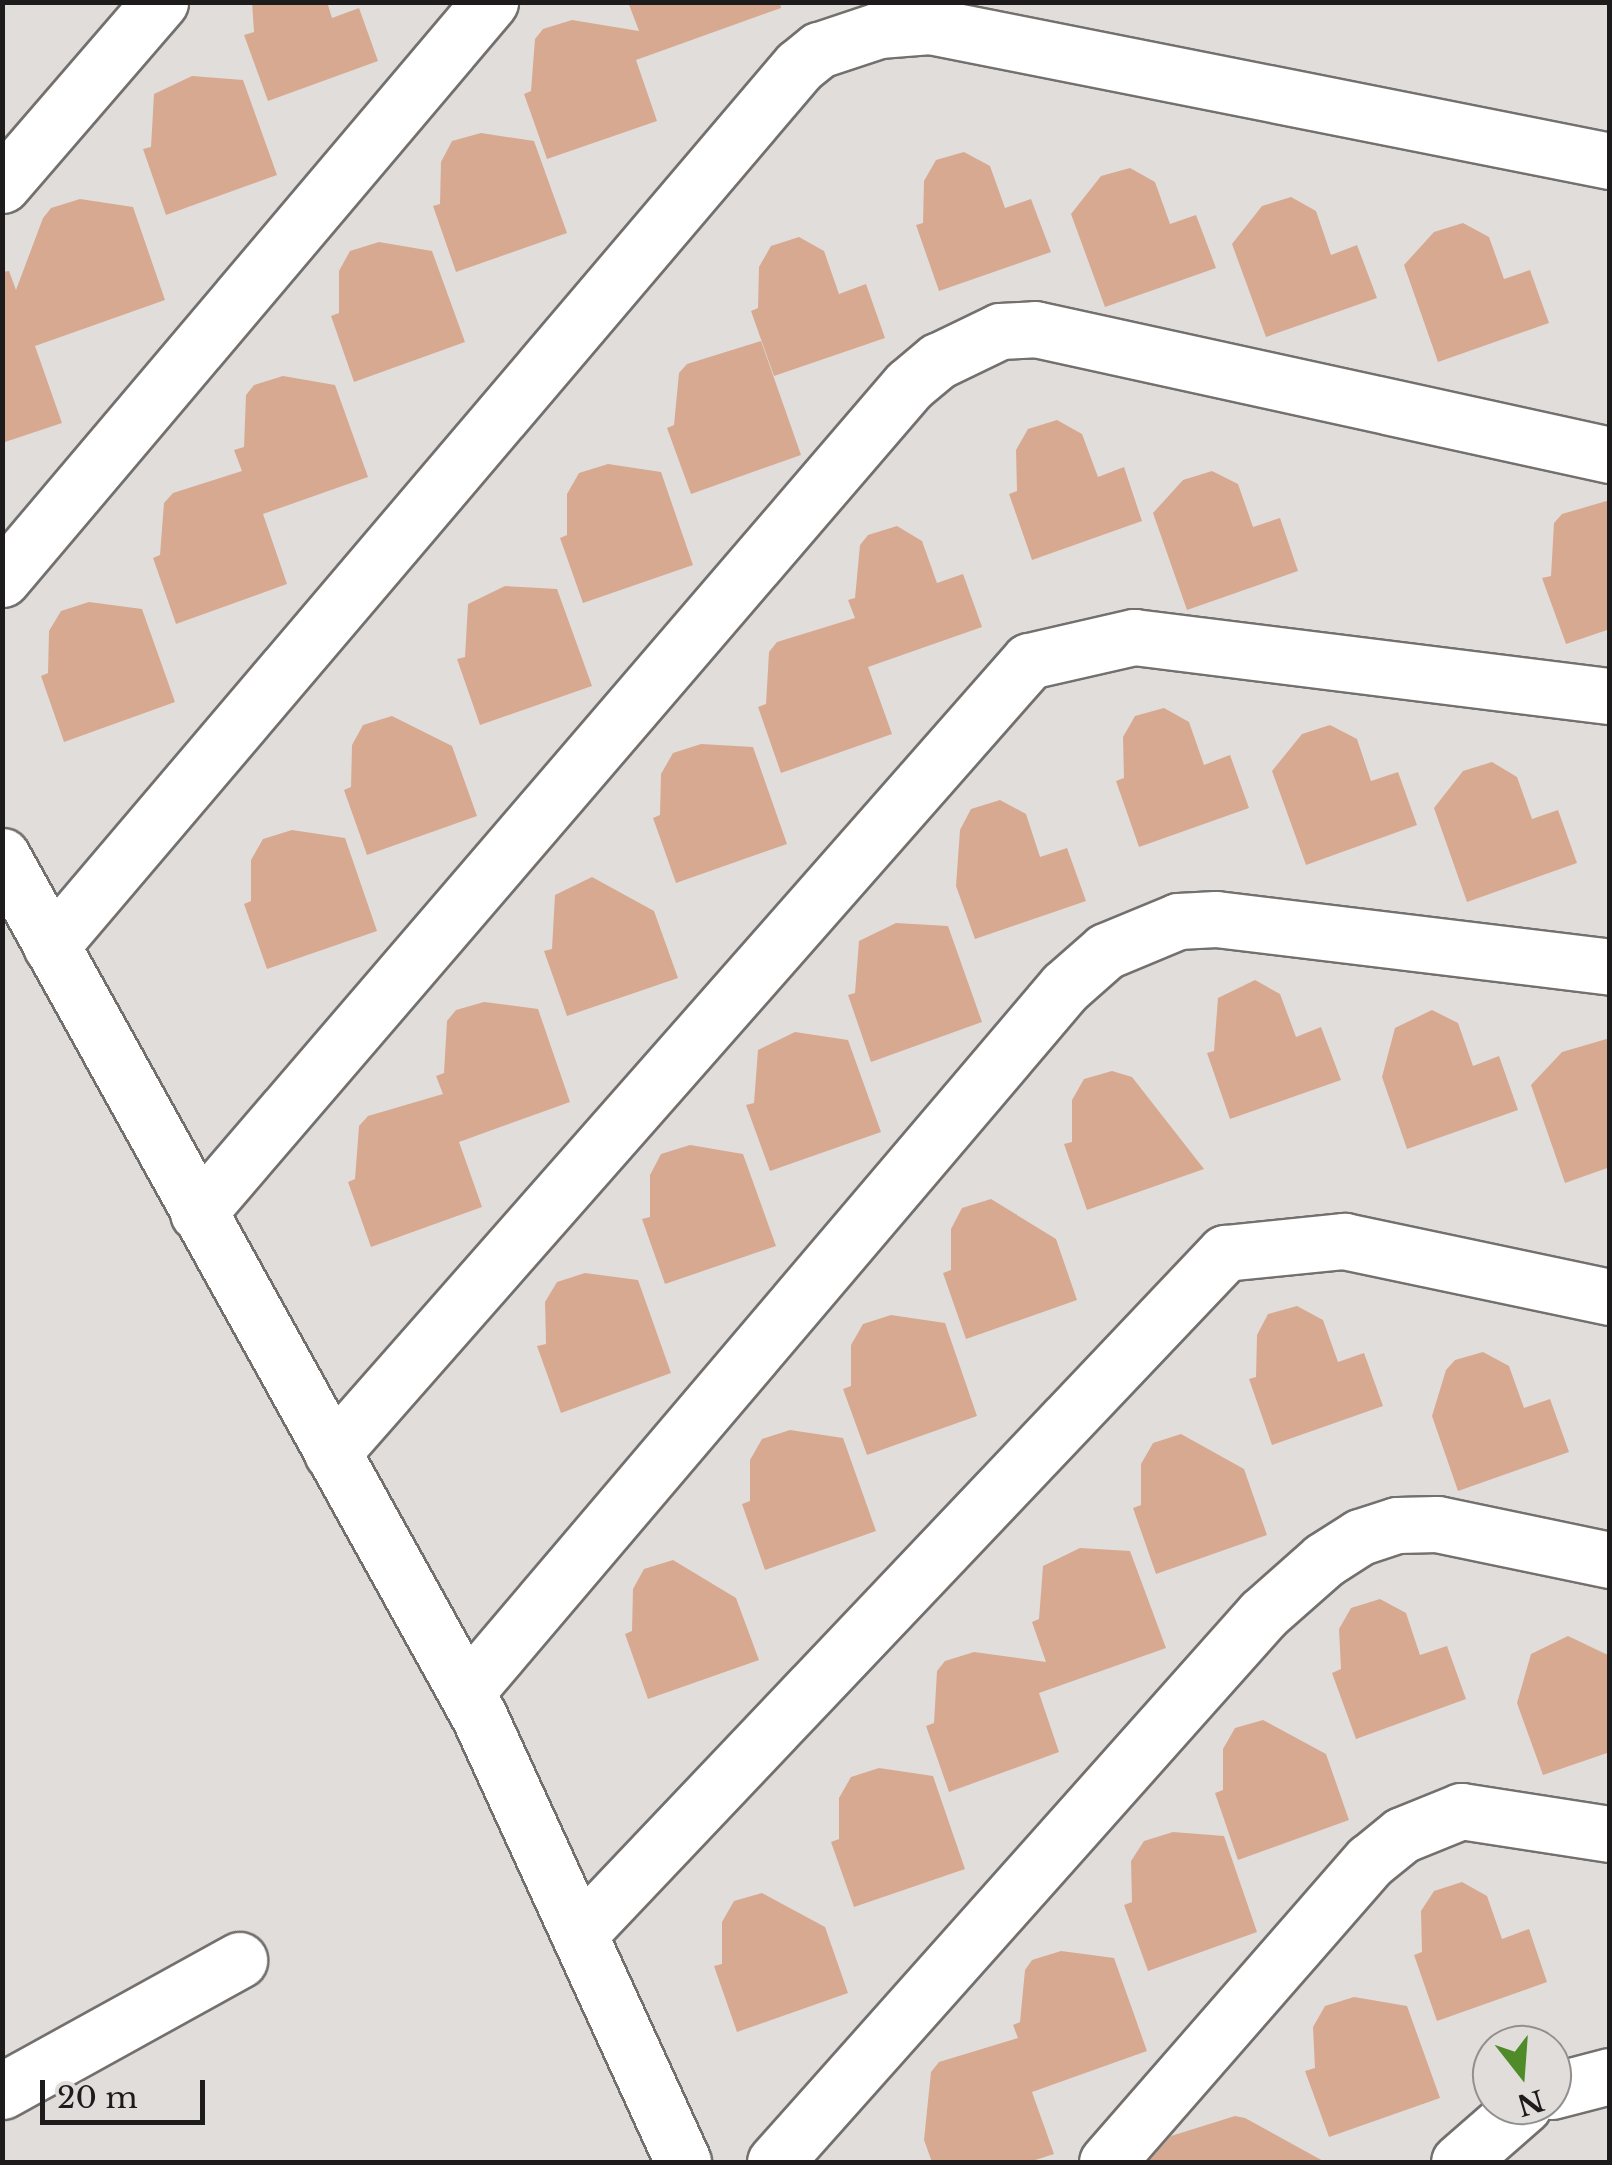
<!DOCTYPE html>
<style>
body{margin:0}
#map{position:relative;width:1612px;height:2165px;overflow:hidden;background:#e1dddb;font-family:"Libre Baskerville",serif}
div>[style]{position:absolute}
.building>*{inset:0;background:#d8a991}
.roads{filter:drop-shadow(2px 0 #73706e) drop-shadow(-2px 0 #73706e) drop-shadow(0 2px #73706e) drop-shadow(0 -2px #73706e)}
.minor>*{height:55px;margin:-27.5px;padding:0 27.5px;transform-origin:27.5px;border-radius:27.5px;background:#fff}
span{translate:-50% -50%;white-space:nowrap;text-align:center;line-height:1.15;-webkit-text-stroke:8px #e1dddb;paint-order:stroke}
.frame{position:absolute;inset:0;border:5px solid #1d1b1b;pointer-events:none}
.north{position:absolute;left:1472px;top:2025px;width:100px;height:100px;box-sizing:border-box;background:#e1dddb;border:2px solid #938f8e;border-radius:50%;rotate:163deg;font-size:28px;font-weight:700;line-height:40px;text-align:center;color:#1d1b1b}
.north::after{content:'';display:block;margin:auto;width:35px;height:45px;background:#4f8b29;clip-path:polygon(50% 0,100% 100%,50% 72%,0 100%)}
.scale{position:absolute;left:40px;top:2080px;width:165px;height:45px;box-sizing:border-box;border:5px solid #1d1b1b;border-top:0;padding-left:12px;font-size:30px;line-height:35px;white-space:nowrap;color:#1d1b1b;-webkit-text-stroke:8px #e1dddb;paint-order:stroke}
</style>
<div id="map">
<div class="building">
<div style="clip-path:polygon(252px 2px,327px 2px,332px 18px,359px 8px,378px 61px,268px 101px,244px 35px,254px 32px)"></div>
<div style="clip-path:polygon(628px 2px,780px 2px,781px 8px,636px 60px,657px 121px,547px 159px,524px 94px,531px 91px,535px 39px,543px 29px,572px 20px,639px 31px)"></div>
<div style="clip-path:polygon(192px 76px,243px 80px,277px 175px,166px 215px,143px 149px,151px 147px,154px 94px)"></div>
<div style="clip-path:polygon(481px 133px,534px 141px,567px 233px,456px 272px,433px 206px,440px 204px,441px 162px,452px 141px)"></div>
<div style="clip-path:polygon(964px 152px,990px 166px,1005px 208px,1031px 199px,1051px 252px,939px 291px,916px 225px,923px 223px,924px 181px,936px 160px)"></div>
<div style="clip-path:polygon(1130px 168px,1155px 182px,1170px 224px,1196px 215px,1216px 268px,1105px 307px,1071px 214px,1101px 176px)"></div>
<div style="clip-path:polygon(1291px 197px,1316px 211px,1331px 255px,1357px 245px,1377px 298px,1266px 337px,1232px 244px,1262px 206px)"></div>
<div style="clip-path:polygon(80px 199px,133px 207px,165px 300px,35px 346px,62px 423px,2px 443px,2px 272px,9px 271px,16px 290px,43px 218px,51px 208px)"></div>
<div style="clip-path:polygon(1463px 223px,1489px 237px,1504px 279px,1530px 270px,1549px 323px,1438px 362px,1404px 265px,1434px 232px)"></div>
<div style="clip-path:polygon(799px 237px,824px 251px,839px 294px,866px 284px,885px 338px,774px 376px,751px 311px,758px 308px,759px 267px,771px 246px)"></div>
<div style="clip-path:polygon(379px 242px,432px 251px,465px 342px,354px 382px,331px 316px,339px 313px,339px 271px,350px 251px)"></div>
<div style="clip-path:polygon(761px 341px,801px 455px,691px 494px,667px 428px,674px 425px,679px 373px,687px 364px)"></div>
<div style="clip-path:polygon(283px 376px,335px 385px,368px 477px,263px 514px,287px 584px,176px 624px,153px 558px,160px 555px,164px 503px,173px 493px,242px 471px,234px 450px,244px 447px,246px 395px,254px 385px)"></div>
<div style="clip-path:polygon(1057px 420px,1082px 434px,1098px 477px,1124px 467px,1142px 521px,1032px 560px,1009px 494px,1017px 491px,1016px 450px,1028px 429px)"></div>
<div style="clip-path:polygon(608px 464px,661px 472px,693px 565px,583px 603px,560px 538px,567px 535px,567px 494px,579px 473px)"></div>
<div style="clip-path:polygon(1212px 471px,1238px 484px,1253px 527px,1280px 518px,1298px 571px,1187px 610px,1153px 513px,1183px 480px)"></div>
<div style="clip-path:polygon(1610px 500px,1610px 629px,1566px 644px,1542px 578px,1551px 576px,1554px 523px,1562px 514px)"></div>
<div style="clip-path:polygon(897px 526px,922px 541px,937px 583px,963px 574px,982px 627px,868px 667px,892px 734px,781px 773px,758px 707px,766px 704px,769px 652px,777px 642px,855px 618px,848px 600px,855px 598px,860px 545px,868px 535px)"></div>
<div style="clip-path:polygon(505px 586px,557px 589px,592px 686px,480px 725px,457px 659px,465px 657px,468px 604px)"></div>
<div style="clip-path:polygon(89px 602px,142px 609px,175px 702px,64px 742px,41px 676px,48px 673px,49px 631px,61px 611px)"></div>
<div style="clip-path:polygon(1164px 708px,1189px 722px,1204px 765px,1230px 755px,1249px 808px,1139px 847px,1116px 781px,1124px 778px,1123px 737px,1135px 716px)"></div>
<div style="clip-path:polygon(392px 716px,452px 746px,477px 816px,367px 855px,344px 790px,351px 787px,352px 745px,363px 725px)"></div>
<div style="clip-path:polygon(1330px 725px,1357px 739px,1371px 781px,1398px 772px,1417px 825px,1306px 865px,1272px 771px,1302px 734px)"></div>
<div style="clip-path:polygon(701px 744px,753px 747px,787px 844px,676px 883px,653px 818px,660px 815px,661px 774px,673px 753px)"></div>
<div style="clip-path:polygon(1492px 762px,1517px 777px,1532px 819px,1558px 810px,1577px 863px,1467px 902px,1434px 808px,1463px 771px)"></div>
<div style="clip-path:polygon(1000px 800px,1026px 814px,1040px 857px,1067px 848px,1086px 901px,975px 939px,956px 886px,960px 830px,971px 809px)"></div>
<div style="clip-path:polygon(292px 830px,345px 838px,377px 931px,267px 969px,244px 904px,251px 901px,251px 860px,263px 839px)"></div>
<div style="clip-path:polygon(592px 877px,654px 911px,678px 978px,567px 1016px,544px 951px,552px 949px,555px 895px)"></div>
<div style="clip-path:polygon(896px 923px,948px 926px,982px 1022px,871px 1062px,848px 995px,855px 993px,859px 941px)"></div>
<div style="clip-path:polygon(1255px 980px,1280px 994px,1296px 1037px,1321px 1027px,1341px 1080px,1230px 1119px,1207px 1053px,1214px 1051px,1218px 998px)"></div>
<div style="clip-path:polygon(484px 1002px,538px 1009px,570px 1102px,459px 1142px,482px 1207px,371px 1247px,348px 1182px,355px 1179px,359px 1126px,368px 1116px,443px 1094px,436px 1076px,444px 1073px,447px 1021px,456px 1010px)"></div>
<div style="clip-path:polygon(1432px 1010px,1458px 1023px,1473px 1066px,1499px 1056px,1518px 1110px,1407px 1149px,1382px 1077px,1395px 1028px)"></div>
<div style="clip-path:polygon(795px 1032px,848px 1040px,881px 1132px,770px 1171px,746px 1105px,754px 1103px,758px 1050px)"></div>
<div style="clip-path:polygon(1610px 1038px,1610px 1167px,1565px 1183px,1531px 1085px,1562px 1052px)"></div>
<div style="clip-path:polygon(1112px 1071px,1132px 1077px,1204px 1169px,1087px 1210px,1064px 1144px,1072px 1142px,1072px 1100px,1084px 1079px)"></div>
<div style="clip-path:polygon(690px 1145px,743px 1154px,776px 1246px,665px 1284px,642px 1219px,650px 1217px,650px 1175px,661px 1154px)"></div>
<div style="clip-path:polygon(991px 1199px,1056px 1239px,1077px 1300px,966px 1339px,943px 1273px,951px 1270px,951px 1229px,962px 1208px)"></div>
<div style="clip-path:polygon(585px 1273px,638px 1280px,671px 1373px,561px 1413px,537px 1346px,546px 1344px,545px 1302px,557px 1282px)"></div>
<div style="clip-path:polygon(1297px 1306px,1323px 1320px,1338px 1362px,1364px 1353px,1383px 1406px,1272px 1445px,1249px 1379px,1256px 1377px,1257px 1335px,1268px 1314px)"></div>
<div style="clip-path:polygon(891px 1315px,945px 1323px,977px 1416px,867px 1455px,843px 1389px,851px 1386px,851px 1345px,863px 1324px)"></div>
<div style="clip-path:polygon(1483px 1352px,1509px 1366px,1524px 1408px,1550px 1399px,1569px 1452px,1458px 1491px,1432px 1416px,1446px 1370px,1455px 1360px)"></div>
<div style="clip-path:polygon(790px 1430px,843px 1438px,876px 1531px,765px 1570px,742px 1504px,750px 1501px,750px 1460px,762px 1439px)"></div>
<div style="clip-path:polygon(1181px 1434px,1244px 1469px,1267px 1535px,1156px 1574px,1133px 1508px,1141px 1505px,1141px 1464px,1153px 1443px)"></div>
<div style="clip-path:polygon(1080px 1548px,1130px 1551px,1166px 1648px,1039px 1693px,1059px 1752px,949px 1792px,926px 1726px,934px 1723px,937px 1671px,945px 1661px,974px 1652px,1046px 1662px,1032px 1622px,1039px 1619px,1043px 1566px)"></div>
<div style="clip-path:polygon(673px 1560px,736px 1598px,759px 1660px,648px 1699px,625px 1634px,632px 1631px,633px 1589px,644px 1569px)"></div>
<div style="clip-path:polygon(1380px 1599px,1406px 1613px,1420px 1655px,1447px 1646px,1466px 1699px,1356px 1739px,1332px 1673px,1341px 1669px,1339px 1629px,1351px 1608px)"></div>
<div style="clip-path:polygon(1568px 1636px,1610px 1656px,1610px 1752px,1543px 1775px,1517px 1703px,1531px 1654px)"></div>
<div style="clip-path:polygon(1263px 1720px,1326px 1754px,1349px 1820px,1238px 1860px,1215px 1793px,1223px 1790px,1223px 1749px,1235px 1728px)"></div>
<div style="clip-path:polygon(879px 1768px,933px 1776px,965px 1869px,854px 1907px,831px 1842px,839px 1839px,839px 1798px,851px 1777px)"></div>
<div style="clip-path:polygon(1173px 1832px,1224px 1836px,1257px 1932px,1148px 1971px,1124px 1905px,1132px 1902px,1131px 1861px,1144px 1841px)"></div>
<div style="clip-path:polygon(1462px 1882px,1487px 1896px,1502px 1939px,1529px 1929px,1547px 1982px,1437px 2021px,1414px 1955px,1422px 1952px,1421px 1911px,1434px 1891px)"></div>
<div style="clip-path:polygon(762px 1893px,825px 1927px,848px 1993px,737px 2032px,714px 1966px,722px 1964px,722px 1922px,734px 1901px)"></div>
<div style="clip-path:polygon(1061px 1951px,1114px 1958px,1147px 2051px,1032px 2092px,1054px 2154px,1029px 2162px,932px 2162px,924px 2140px,931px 2072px,939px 2062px,1018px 2038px,1013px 2025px,1020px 2022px,1025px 1970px,1032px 1960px)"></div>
<div style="clip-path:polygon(1354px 1997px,1407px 2006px,1440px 2098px,1329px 2137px,1305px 2071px,1315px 2068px,1313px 2027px,1325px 2006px)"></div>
<div style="clip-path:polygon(1235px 2116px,1245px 2118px,1325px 2162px,1148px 2162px,1171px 2136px)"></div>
</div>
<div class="roads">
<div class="minor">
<div style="left:2px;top:185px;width:242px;rotate:-49.2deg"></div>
<div style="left:2px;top:579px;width:756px;rotate:-49.78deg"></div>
<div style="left:2px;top:856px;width:983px;rotate:60.99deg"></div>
<div style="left:479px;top:1716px;width:490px;rotate:65.4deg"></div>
<div style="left:51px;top:946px;width:1155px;rotate:-49.64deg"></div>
<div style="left:799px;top:66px;width:26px;rotate:-39deg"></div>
<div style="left:819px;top:50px;width:63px;rotate:-18.4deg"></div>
<div style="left:879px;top:30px;width:51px;rotate:-4.5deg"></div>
<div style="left:930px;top:26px;width:693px;rotate:11.23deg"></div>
<div style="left:198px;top:1213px;width:1091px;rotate:-49.35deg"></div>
<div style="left:909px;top:385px;width:38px;rotate:-40deg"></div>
<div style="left:938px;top:361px;width:69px;rotate:-25.8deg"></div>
<div style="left:1000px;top:331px;width:35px;rotate:-3deg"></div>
<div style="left:1035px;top:329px;width:589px;rotate:12.36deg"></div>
<div style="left:332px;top:1453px;width:1055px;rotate:-48.65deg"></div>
<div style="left:1029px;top:661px;width:108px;rotate:-12.9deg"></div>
<div style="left:1134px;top:637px;width:480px;rotate:7.1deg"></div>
<div style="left:466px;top:1692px;width:925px;rotate:-49.65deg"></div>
<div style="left:1065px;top:987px;width:55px;rotate:-41.3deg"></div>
<div style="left:1106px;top:951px;width:78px;rotate:-22.6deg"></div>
<div style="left:1178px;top:921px;width:38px;rotate:-3deg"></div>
<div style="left:1216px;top:919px;width:397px;rotate:6.9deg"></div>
<div style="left:579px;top:1934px;width:939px;rotate:-46.51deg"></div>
<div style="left:1225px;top:1253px;width:120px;rotate:-5.8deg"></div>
<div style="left:1344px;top:1241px;width:272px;rotate:11.9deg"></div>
<div style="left:2px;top:2091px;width:271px;rotate:-28.9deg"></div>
<div style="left:1552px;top:2091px;width:60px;rotate:-14.5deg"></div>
<div style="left:775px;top:2162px;width:734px;rotate:-48.31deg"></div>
<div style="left:1263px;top:1614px;width:81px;rotate:-41.5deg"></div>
<div style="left:1324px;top:1560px;width:43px;rotate:-32.6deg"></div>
<div style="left:1360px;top:1537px;width:39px;rotate:-18deg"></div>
<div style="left:1397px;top:1525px;width:40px;rotate:-1.4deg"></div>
<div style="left:1437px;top:1524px;width:177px;rotate:11.8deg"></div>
<div style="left:1107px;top:2162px;width:400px;rotate:-48.9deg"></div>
<div style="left:1370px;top:1861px;width:41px;rotate:-39.1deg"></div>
<div style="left:1402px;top:1835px;width:64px;rotate:-22.1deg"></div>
<div style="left:1461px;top:1811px;width:151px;rotate:8.8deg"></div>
<div style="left:1459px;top:2162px;width:86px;rotate:-41.2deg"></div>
</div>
</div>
<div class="frame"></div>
<div class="north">N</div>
<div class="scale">20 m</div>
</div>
